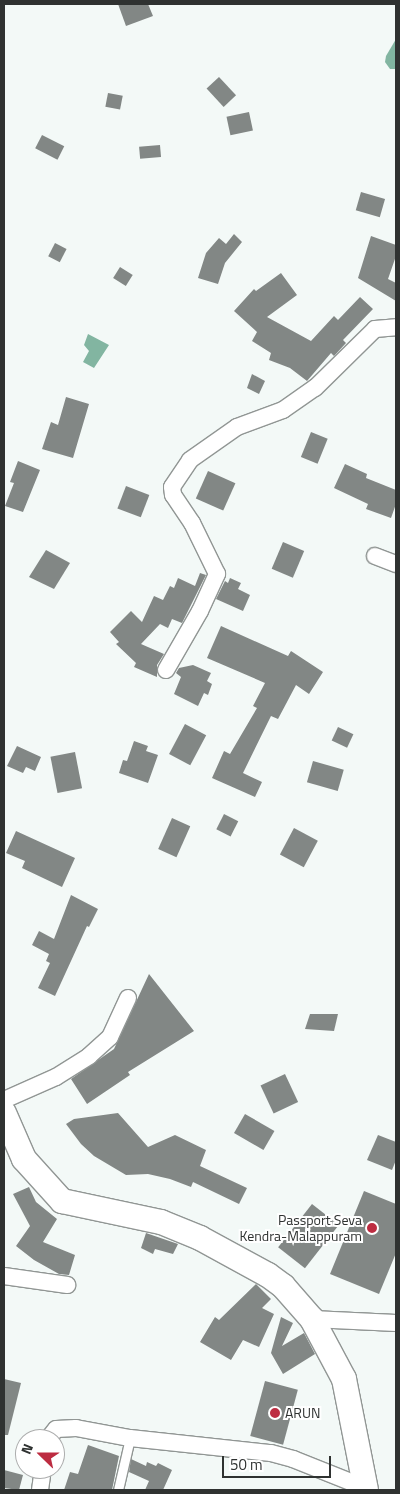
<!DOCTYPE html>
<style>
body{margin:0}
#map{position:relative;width:400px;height:1494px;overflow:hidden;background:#f3f9f7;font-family:"Titillium Web",sans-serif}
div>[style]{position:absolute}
.water>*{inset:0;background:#82b5a1}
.building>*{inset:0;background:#828785;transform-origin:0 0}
.roads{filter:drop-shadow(1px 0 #919694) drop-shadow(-1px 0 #919694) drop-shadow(0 1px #919694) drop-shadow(0 -1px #919694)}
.service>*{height:9px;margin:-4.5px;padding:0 4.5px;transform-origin:4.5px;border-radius:4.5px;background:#fff}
.minor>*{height:16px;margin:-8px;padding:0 8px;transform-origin:8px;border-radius:8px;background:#fff}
.secondary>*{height:24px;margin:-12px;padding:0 12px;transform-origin:12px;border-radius:12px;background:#fff}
.dots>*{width:14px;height:14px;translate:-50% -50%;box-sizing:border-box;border:2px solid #fff;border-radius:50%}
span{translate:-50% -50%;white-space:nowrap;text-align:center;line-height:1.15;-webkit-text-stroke:4px #fff;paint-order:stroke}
.poi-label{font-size:14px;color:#2f3231}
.right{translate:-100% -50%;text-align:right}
.left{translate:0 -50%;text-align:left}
.frame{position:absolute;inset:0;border:5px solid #2f3231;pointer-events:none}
.north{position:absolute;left:15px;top:1429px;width:50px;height:50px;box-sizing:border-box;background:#fff;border:1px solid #acadad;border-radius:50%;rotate:292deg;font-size:14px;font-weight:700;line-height:20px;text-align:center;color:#2f3231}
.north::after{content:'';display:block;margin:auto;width:18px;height:22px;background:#bd2c41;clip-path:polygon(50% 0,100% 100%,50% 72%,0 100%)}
.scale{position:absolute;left:222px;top:1456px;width:109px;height:22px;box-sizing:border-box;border:2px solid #2f3231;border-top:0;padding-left:6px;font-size:15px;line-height:18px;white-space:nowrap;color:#2f3231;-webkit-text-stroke:4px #fff;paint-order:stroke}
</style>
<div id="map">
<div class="water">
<div style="clip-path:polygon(396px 39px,396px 69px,390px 69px,385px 62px,386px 56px)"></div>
<div style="clip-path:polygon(88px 334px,109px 345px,94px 368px,83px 362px,89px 351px,84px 345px)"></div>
</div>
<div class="building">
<div style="clip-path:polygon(118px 4px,148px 4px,153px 16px,126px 26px)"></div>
<div style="left:219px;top:77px;width:25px;height:17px;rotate:47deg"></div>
<div style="left:108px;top:93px;width:15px;height:14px;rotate:11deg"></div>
<div style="left:249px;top:112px;width:19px;height:23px;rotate:78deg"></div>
<div style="left:42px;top:135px;width:25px;height:15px;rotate:27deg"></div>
<div style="left:160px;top:145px;width:12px;height:21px;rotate:85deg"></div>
<div style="left:361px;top:192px;width:25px;height:19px;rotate:16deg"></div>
<div style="clip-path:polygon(234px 234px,242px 242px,225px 263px,218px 284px,198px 278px,206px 253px,219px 238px,226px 244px)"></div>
<div style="clip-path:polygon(371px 236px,396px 245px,396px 256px,388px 279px,396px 283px,396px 301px,358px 278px)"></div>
<div style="left:55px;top:243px;width:13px;height:15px;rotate:27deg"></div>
<div style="left:120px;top:267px;width:15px;height:13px;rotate:32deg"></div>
<div style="clip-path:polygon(281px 273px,297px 295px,267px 317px,311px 341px,334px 316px,338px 320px,360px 297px,373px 309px,343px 340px,346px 343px,334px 356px,331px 353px,307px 381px,290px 368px,269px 360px,271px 353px,252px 341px,257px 332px,234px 311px,254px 289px,256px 291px)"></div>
<div style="clip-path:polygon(252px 374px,265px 381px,259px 394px,247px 388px)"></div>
<div style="clip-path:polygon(66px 397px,89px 404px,73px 458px,42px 449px,51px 422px,58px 425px)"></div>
<div style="left:311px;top:432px;width:18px;height:27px;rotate:22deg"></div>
<div style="clip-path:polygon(18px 461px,40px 470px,23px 512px,5px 506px,14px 483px,10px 482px)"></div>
<div style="clip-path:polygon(345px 464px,367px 474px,366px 478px,396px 490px,396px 504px,391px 518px,366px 509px,368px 504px,334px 488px)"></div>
<div style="left:208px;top:471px;width:30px;height:30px;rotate:24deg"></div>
<div style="left:126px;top:486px;width:25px;height:24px;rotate:21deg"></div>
<div style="left:283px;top:542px;width:23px;height:29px;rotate:23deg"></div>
<div style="clip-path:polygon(46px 550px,70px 563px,54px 589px,29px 577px)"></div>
<div style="clip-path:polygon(200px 573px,206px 575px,182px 623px,172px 619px,168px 628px,160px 624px,141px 644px,164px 654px,157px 665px,157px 677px,134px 667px,136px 663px,116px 644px,119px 642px,110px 632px,131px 611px,142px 622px,154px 596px,163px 600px,170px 586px,174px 588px,178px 578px,195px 586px)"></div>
<div style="clip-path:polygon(230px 578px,241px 583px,238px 589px,250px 595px,243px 611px,216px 599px,225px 581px,228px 583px)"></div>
<div style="clip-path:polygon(221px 626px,288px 656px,291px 651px,323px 672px,309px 694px,296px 685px,278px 719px,271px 716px,243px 773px,262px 782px,255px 797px,212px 778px,224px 751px,230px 754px,257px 708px,253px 706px,265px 683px,207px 658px)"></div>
<div style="clip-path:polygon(193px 665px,211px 673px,207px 681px,212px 684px,208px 695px,204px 693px,198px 706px,174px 694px,181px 677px,176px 673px,179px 668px)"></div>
<div style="left:185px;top:724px;width:24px;height:34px;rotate:28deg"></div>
<div style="left:338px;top:727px;width:17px;height:15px;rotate:25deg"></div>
<div style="clip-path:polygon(134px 741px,148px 746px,146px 751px,158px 755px,148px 783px,119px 773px,123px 760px,127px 761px)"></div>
<div style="clip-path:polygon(17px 746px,41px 757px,35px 771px,26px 767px,23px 773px,7px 766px)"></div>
<div style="left:75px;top:752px;width:37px;height:25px;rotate:79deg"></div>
<div style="left:313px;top:761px;width:32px;height:22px;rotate:16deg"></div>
<div style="left:224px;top:814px;width:16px;height:17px;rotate:27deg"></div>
<div style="left:172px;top:818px;width:20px;height:34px;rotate:24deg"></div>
<div style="left:294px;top:828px;width:27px;height:30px;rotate:28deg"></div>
<div style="clip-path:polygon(16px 831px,75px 858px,62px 887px,22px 868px,25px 861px,6px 853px)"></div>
<div style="clip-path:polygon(71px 895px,98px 909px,89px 927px,87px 926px,55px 996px,38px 988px,50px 963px,46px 961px,49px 954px,32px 945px,39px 931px,54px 939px)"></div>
<div style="clip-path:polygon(149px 974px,194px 1031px,128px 1072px,130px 1075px,87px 1104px,71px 1079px,114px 1049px)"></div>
<div style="clip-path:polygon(310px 1014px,338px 1014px,334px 1031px,305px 1029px)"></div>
<div style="left:285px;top:1074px;width:31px;height:27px;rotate:65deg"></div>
<div style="clip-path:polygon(118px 1113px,148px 1147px,175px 1135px,206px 1150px,200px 1166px,247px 1188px,239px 1204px,193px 1182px,191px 1187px,170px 1179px,148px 1174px,126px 1175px,94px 1156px,81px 1144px,66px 1124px,74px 1119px)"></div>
<div style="left:245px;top:1114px;width:34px;height:22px;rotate:30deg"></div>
<div style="clip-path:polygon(378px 1135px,396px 1142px,396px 1160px,392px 1170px,367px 1160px)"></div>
<div style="clip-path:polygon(29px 1187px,36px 1202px,57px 1219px,43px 1242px,75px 1255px,69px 1275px,59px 1274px,34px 1260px,16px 1246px,30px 1226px,13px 1194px)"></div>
<div style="clip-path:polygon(364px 1191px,396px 1204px,396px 1253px,379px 1294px,330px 1274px)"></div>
<div style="left:312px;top:1204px;width:34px;height:55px;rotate:38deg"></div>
<div style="clip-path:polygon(146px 1233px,178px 1244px,173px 1254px,155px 1249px,153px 1254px,141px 1248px)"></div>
<div style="clip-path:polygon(256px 1284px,271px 1299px,262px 1308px,274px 1314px,259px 1347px,243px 1340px,231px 1360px,200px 1342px,215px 1317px,219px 1320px)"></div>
<div style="clip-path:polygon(281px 1317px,293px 1323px,282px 1346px,304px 1333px,315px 1354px,283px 1374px,271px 1353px)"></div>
<div style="clip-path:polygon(4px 1379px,21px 1383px,8px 1435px,4px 1435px)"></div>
<div style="left:265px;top:1381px;width:34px;height:57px;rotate:15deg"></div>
<div style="clip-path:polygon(88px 1445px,119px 1456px,112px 1490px,64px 1490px,70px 1472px,78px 1474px)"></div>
<div style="clip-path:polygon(131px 1459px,146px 1466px,147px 1462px,156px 1466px,158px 1463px,172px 1470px,163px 1490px,145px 1490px,149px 1481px,129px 1472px)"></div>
<div style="clip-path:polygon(4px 1470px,23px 1475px,19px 1490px,4px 1488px)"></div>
</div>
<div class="roads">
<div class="service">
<div style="left:118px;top:1490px;width:53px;rotate:-77deg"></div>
</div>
<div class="minor">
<div style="left:375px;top:556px;width:22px;rotate:21deg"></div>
<div style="left:166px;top:670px;width:68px;rotate:-60deg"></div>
<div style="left:200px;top:611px;width:41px;rotate:-65.3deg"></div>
<div style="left:217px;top:574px;width:57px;rotate:-116.1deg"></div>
<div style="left:192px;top:523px;width:34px;rotate:-124deg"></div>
<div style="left:173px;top:495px;width:8px;rotate:-97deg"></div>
<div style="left:172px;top:487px;width:32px;rotate:-56deg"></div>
<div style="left:190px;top:460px;width:57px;rotate:-35.1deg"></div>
<div style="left:237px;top:427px;width:49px;rotate:-20.3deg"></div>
<div style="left:283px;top:410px;width:39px;rotate:-35deg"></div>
<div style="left:315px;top:388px;width:84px;rotate:-44.5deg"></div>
<div style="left:375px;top:329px;width:21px;rotate:-5deg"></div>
<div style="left:4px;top:1100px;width:57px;rotate:-23.9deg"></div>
<div style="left:56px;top:1077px;width:39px;rotate:-32deg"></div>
<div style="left:89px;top:1056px;width:28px;rotate:-42deg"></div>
<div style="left:110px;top:1037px;width:43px;rotate:-65.2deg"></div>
<div style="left:4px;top:1276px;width:64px;rotate:8.1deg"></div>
<div style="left:312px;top:1319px;width:84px;rotate:2.7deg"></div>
<div style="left:48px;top:1439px;width:13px;rotate:-51deg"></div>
<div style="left:56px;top:1429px;width:20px;rotate:-3deg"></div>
<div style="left:76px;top:1428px;width:55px;rotate:10.5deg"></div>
<div style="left:130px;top:1438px;width:142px;rotate:6.1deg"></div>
<div style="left:271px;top:1453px;width:23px;rotate:15deg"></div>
<div style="left:293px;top:1459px;width:79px;rotate:21.7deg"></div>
<div style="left:40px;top:1490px;width:21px;rotate:-82deg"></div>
</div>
<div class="secondary">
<div style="left:4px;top:1113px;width:50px;rotate:66.5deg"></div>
<div style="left:24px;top:1159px;width:57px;rotate:47.9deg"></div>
<div style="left:62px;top:1201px;width:101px;rotate:12deg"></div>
<div style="left:161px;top:1222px;width:42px;rotate:22.3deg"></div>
<div style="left:200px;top:1238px;width:77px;rotate:28.6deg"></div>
<div style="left:268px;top:1275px;width:19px;rotate:36deg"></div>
<div style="left:283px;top:1286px;width:44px;rotate:48.7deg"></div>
<div style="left:312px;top:1319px;width:68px;rotate:61.9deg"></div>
<div style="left:344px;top:1379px;width:113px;rotate:78.8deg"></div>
</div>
</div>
<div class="dots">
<div style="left:372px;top:1228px;background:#bd2c41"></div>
<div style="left:275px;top:1413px;background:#bd2c41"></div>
</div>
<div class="poi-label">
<span class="right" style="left:362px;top:1228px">Passport Seva<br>Kendra-Malappuram</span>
<span class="left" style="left:285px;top:1413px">ARUN</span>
</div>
<div class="frame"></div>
<div class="north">N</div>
<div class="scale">50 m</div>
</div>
